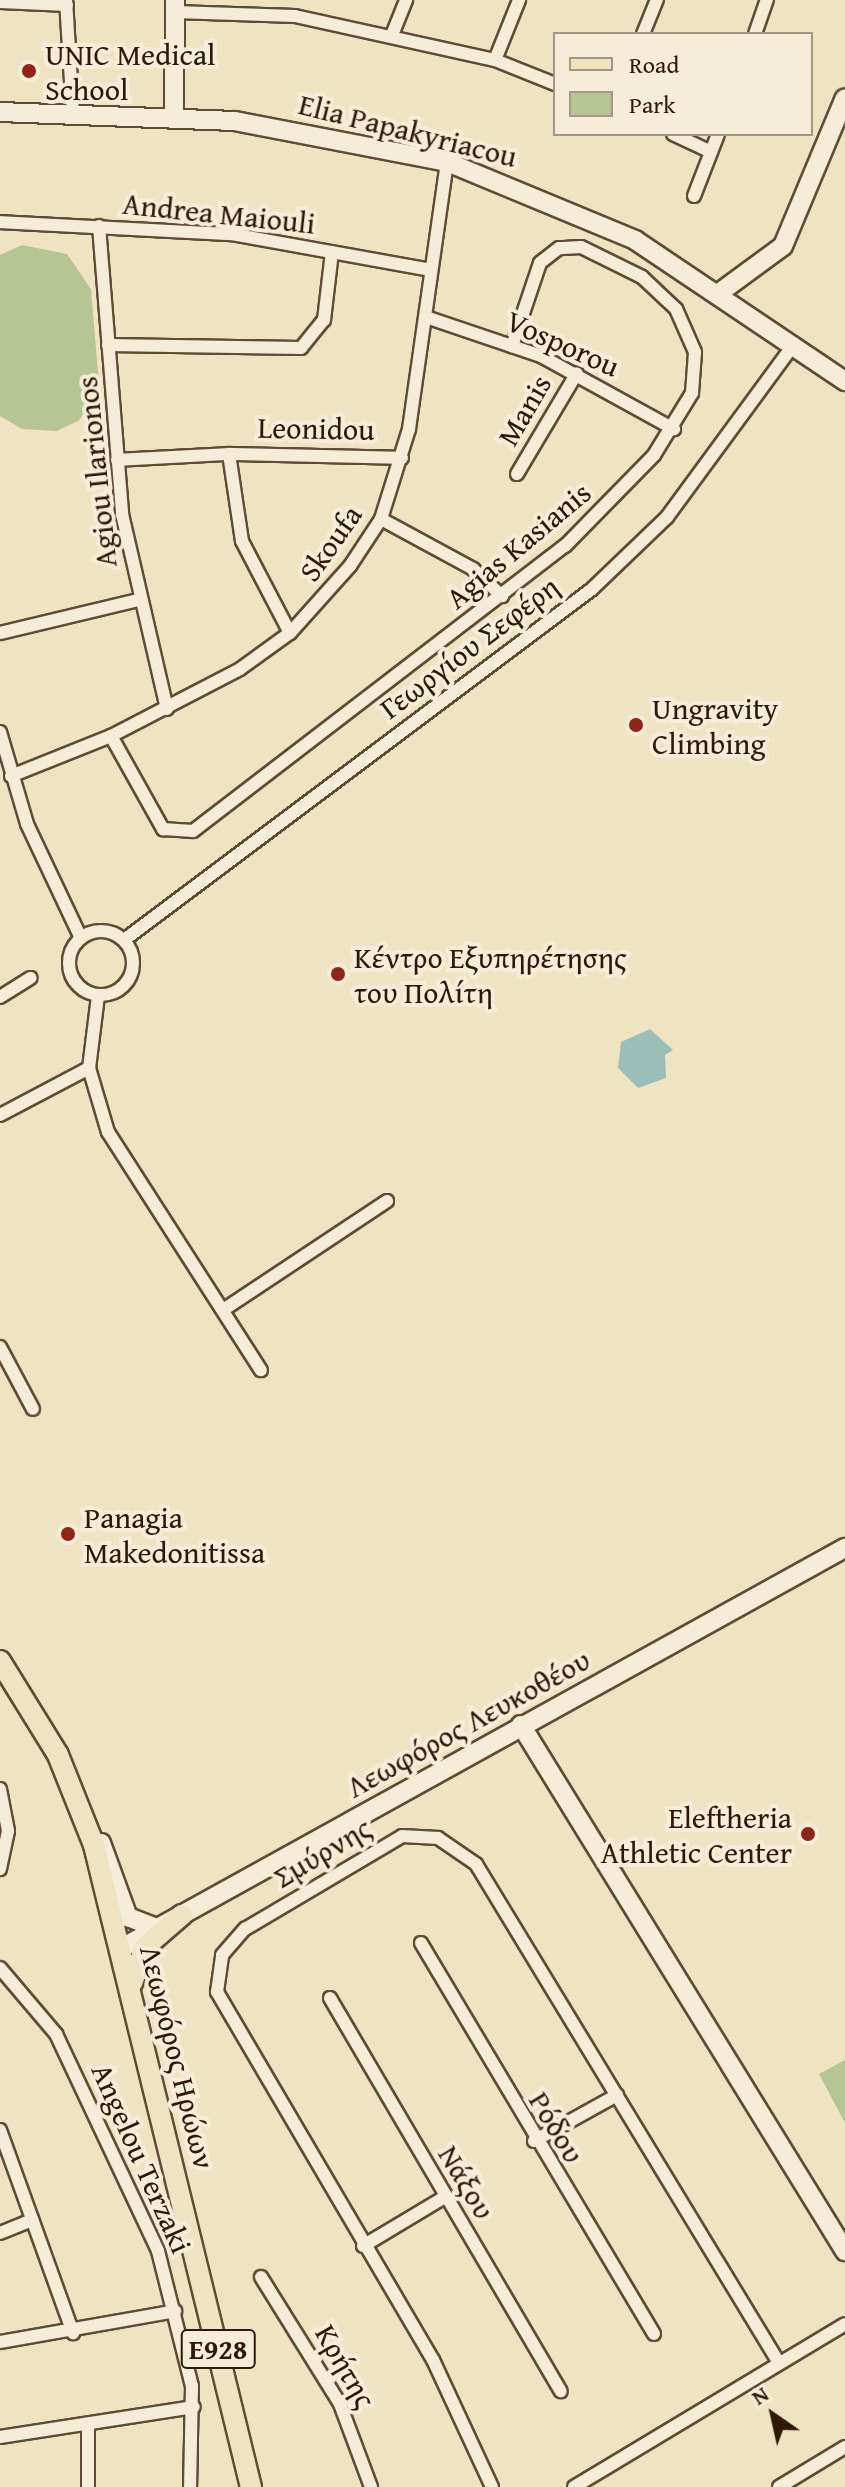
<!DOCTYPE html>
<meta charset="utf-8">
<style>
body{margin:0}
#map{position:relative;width:845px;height:2487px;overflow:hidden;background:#efe4c1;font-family:"Gentium Book Plus",serif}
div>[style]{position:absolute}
.green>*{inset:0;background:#b7c594}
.water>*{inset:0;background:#9bbeb9}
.roads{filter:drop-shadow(2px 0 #5e4c34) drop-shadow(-2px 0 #5e4c34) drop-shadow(0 2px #5e4c34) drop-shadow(0 -2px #5e4c34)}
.street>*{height:12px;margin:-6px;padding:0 6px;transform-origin:6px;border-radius:6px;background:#f5edd7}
.street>.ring{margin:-6px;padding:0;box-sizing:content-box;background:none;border:12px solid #f5edd7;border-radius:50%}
.secondary>*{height:18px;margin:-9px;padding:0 9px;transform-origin:9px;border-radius:9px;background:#f5edd7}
.primary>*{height:20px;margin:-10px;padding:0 10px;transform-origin:10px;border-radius:10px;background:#efe4c1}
.dots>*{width:22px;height:22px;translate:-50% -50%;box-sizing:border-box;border:4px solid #f5edd7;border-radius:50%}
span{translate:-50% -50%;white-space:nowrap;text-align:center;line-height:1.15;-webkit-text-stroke:8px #f5edd7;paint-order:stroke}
.shield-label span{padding:2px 6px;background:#f5edd7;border:2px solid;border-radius:6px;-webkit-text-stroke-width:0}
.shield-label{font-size:28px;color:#2e1905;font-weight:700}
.poi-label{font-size:30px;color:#2e1905}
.left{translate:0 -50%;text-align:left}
.right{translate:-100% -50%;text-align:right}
.street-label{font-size:30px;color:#2e1905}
.legend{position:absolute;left:553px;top:32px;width:260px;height:104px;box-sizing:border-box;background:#f5edd7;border:2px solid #a59883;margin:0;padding:10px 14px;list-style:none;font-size:24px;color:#2e1905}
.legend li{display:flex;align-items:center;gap:16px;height:40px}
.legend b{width:40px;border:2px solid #a59883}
.north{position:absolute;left:733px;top:2375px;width:80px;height:80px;-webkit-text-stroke:6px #f5edd7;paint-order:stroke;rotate:326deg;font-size:22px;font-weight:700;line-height:32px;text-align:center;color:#2e1905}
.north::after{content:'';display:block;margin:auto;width:28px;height:36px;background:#2e1905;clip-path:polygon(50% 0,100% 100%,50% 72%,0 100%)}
</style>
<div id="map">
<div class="green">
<div style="clip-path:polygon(22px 245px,67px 254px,91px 289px,100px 396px,78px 421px,57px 431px,22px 429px,0 416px,0 255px)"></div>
<div style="clip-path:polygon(845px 2060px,845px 2123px,819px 2074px)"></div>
</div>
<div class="water">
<div style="clip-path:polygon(650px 1029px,673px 1050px,665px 1055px,666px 1078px,638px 1088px,618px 1068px,621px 1042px)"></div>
</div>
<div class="roads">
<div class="street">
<div style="left:66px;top:0;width:114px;rotate:86.5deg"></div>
<div style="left:0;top:2px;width:67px;rotate:2.6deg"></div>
<div style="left:175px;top:12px;width:120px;rotate:1.9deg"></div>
<div style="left:295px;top:16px;width:205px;rotate:12.4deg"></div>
<div style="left:495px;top:60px;width:65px;rotate:21.8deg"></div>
<div style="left:643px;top:34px;width:37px;rotate:-68deg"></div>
<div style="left:755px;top:34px;width:36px;rotate:-71deg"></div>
<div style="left:392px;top:35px;width:38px;rotate:-68deg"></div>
<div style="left:495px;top:60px;width:65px;rotate:-68.2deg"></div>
<div style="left:673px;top:134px;width:42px;rotate:25.3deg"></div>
<div style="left:694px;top:196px;width:66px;rotate:-68.8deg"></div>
<div style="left:0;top:222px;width:231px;rotate:3deg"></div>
<div style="left:231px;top:234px;width:203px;rotate:10.2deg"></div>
<div style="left:99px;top:226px;width:289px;rotate:85.4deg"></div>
<div style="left:122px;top:514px;width:200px;rotate:77deg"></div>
<div style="left:426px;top:317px;width:121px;rotate:18.7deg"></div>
<div style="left:541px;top:356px;width:152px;rotate:28.8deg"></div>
<div style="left:108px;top:345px;width:193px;rotate:0.9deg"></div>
<div style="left:301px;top:348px;width:36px;rotate:-51deg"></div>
<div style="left:324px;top:320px;width:68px;rotate:-83.3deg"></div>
<div style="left:117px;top:460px;width:112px;rotate:-3.1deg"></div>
<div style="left:517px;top:474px;width:117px;rotate:-59.3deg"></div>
<div style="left:381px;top:519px;width:105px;rotate:28.5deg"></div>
<div style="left:473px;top:569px;width:40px;rotate:43deg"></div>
<div style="left:0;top:633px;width:142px;rotate:-13.4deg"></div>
<div style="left:290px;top:633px;width:104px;rotate:-117.6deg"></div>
<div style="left:242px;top:541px;width:88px;rotate:-98.5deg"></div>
<div style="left:229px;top:454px;width:173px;rotate:1.3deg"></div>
<div style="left:0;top:732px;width:96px;rotate:73.6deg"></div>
<div style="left:27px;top:824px;width:126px;rotate:64.7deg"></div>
<div style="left:111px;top:736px;width:107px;rotate:60.8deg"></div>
<div style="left:163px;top:829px;width:30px;rotate:4deg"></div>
<div style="left:193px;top:831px;width:469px;rotate:-37.5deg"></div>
<div style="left:565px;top:546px;width:127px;rotate:-45.6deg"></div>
<div style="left:654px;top:455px;width:73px;rotate:-58.5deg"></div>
<div style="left:692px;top:393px;width:41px;rotate:-85.8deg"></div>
<div style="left:695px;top:352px;width:47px;rotate:-113.8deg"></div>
<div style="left:676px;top:309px;width:47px;rotate:-136.7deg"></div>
<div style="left:642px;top:277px;width:68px;rotate:-153.8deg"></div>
<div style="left:581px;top:247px;width:22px;rotate:177deg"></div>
<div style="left:559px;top:248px;width:24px;rotate:142deg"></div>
<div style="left:540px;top:263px;width:88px;rotate:108.6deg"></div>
<div style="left:11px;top:776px;width:108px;rotate:-21.8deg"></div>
<div style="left:111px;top:736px;width:145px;rotate:-27.4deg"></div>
<div style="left:240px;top:669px;width:62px;rotate:-35.8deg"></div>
<div style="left:290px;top:633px;width:90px;rotate:-48.2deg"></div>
<div style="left:350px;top:566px;width:56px;rotate:-56.6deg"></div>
<div style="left:381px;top:519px;width:94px;rotate:-72.7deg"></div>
<div style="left:409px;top:429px;width:270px;rotate:-81.9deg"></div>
<div class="ring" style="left:69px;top:931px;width:52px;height:52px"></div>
<div style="left:124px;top:940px;width:585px;rotate:-36.87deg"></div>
<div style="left:592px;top:589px;width:104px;rotate:-43.8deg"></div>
<div style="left:667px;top:517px;width:215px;rotate:-53.7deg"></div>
<div style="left:98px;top:996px;width:73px;rotate:97.1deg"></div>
<div style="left:89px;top:1068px;width:67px;rotate:73.5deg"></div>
<div style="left:108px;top:1132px;width:283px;rotate:57.3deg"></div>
<div style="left:0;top:997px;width:36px;rotate:-32deg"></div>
<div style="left:0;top:1115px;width:101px;rotate:-27.8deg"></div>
<div style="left:223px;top:1310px;width:197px;rotate:-33.6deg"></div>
<div style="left:0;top:1347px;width:70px;rotate:62deg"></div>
<div style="left:0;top:1789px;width:43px;rotate:79.2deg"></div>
<div style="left:8px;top:1831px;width:39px;rotate:102deg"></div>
<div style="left:421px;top:1943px;width:455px;rotate:59.2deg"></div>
<div style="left:0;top:1968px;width:87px;rotate:49.7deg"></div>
<div style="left:56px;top:2034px;width:240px;rotate:64.8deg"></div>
<div style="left:158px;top:2251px;width:139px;rotate:75.9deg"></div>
<div style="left:192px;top:2386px;width:101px;rotate:91.1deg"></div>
<div style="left:330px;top:1998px;width:456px;rotate:59.6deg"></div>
<div style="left:0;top:2130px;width:216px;rotate:70.2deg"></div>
<div style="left:534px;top:2141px;width:95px;rotate:-29deg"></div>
<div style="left:0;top:2233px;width:35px;rotate:-22deg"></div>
<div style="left:363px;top:2246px;width:96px;rotate:-30.9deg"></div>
<div style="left:261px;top:2277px;width:150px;rotate:58.1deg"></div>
<div style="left:340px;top:2404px;width:89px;rotate:69.5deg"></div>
<div style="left:0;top:2342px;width:178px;rotate:-10deg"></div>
<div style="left:88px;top:2427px;width:60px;rotate:90deg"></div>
<div style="left:0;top:2437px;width:196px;rotate:-8.8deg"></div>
<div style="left:492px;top:2487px;width:140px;rotate:-114.9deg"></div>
<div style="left:433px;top:2360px;width:427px;rotate:-120.4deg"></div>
<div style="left:217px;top:1992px;width:37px;rotate:-82deg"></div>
<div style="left:222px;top:1955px;width:35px;rotate:-49deg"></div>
<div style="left:245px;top:1929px;width:182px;rotate:-30.6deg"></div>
<div style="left:402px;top:1836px;width:36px;rotate:3deg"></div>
<div style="left:438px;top:1838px;width:46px;rotate:34.4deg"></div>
<div style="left:476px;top:1864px;width:584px;rotate:58.73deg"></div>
<div style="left:574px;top:2487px;width:316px;rotate:-31deg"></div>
<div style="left:779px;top:2487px;width:77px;rotate:-31.2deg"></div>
</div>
<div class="secondary">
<div style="left:0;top:112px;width:235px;rotate:2.2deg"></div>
<div style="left:235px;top:121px;width:216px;rotate:10.9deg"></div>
<div style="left:447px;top:162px;width:204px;rotate:22.5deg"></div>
<div style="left:635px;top:240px;width:253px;rotate:33.9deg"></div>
<div style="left:174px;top:118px;width:118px;rotate:-89.5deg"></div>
<div style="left:719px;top:293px;width:79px;rotate:-36.3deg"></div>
<div style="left:783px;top:246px;width:160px;rotate:-67.3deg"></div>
<div style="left:521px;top:1725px;width:618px;rotate:58.37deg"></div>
<div style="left:101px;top:1843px;width:79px;rotate:70deg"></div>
<div style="left:128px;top:1917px;width:31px;rotate:21deg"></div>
<div style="left:120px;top:1949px;width:829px;rotate:-28.95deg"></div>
</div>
<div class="primary">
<div style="left:0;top:1661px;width:110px;rotate:58.3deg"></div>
<div style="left:58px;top:1755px;width:97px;rotate:68.2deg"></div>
<div style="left:94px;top:1845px;width:661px;rotate:76.26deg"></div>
<div style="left:132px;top:1983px;width:38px;rotate:-70deg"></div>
<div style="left:145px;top:1947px;width:49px;rotate:-40.9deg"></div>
</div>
</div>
<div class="dots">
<div style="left:29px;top:71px;background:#8f2418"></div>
<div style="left:636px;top:725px;background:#8f2418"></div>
<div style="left:338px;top:974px;background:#8f2418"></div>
<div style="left:68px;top:1534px;background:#8f2418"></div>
<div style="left:808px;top:1834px;background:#8f2418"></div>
</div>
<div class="shield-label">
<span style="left:218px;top:2349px">E928</span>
</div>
<div class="poi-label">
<span class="left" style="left:45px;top:71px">UNIC Medical<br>School</span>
<span class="left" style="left:652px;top:725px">Ungravity<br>Climbing</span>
<span class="left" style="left:354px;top:974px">Κέντρο Εξυπηρέτησης<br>του Πολίτη</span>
<span class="left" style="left:84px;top:1534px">Panagia<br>Makedonitissa</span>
<span class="right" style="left:792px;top:1834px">Eleftheria<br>Athletic Center</span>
</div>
<div class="street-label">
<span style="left:408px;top:130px;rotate:14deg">Elia Papakyriacou</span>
<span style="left:219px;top:213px;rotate:6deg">Andrea Maiouli</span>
<span style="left:563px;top:343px;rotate:24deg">Vosporou</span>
<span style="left:524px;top:410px;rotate:-60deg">Manis</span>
<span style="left:316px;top:428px;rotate:1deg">Leonidou</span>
<span style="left:96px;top:472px;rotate:-96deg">Agiou Ilarionos</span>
<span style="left:330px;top:543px;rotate:-55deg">Skoufa</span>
<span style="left:518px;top:545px;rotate:-40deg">Agias Kasianis</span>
<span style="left:469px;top:647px;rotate:-37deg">Γεωργίου Σεφέρη</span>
<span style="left:468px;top:1723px;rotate:-29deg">Λεωφόρος Λευκοθέου</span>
<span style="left:322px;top:1852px;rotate:-31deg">Σμύρνης</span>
<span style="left:178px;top:2057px;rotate:76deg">Λεωφόρος Ηρώων</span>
<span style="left:557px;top:2127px;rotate:59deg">Ρόδου</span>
<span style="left:142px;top:2158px;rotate:66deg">Angelou Terzaki</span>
<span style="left:467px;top:2182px;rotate:59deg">Νάξου</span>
<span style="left:346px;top:2366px;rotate:60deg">Κρήτης</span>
</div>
<ul class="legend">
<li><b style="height:10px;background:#efe4c1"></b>Road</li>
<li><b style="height:22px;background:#b7c594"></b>Park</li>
</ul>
<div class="north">N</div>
</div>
